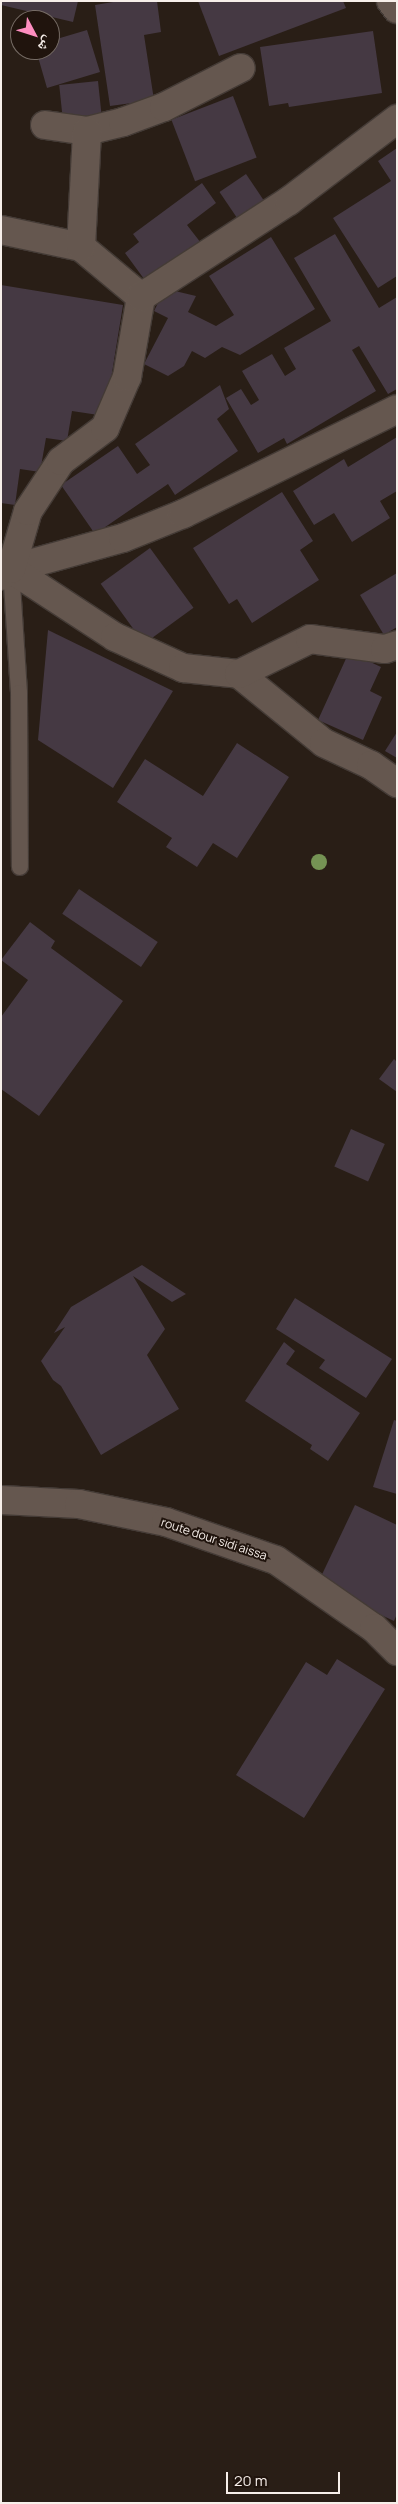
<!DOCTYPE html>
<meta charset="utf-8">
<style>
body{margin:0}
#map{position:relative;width:398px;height:2504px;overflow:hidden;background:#291e16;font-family:Manrope,"Noto Naskh Arabic",sans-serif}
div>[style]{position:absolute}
.building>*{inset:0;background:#453943;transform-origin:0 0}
.roads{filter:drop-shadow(1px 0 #443b36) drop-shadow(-1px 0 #443b36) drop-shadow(0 1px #443b36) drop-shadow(0 -1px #443b36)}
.service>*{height:16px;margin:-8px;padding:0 8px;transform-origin:8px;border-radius:8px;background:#65574f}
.minor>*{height:28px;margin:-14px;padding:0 14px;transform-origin:14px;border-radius:14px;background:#65574f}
.tertiary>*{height:28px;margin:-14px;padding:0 14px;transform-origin:14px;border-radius:14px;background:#65574f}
.trees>*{width:16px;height:16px;margin:-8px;border-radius:50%;background:#759354}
span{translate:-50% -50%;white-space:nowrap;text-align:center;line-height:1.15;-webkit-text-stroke:4px #20140d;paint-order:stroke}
.street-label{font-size:12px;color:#f7efea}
.frame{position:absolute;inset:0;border:2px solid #f7efea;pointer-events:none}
.north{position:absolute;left:10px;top:10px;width:50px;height:50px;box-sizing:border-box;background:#20140d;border:1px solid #766c65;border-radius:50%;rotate:130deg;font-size:14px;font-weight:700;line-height:20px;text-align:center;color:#f7efea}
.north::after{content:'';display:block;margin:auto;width:18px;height:22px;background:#fd8ec0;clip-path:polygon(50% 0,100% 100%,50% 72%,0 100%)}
.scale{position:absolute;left:226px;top:2472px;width:114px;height:22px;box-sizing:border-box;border:2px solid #f7efea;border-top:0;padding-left:6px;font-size:15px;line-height:18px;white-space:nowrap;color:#f7efea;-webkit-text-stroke:4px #20140d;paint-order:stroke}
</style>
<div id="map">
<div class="building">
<div style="clip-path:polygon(1px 1px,78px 1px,73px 22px,1px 5px)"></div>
<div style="clip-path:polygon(119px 1px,157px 1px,161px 32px,144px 35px,154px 100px,110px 106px,95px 5px)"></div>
<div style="clip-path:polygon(198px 1px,343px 1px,346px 8px,219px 56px)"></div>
<div style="clip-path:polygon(87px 30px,100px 72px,47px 88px,36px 50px,50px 50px,50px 41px)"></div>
<div style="clip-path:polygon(373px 31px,382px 93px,289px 107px,288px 103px,269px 106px,260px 47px)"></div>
<div style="left:98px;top:81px;width:36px;height:39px;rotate:84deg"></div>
<div style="left:233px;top:96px;width:66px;height:66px;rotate:69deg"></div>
<div style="clip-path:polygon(397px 148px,397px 276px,378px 288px,333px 218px,391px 181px,378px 161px)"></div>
<div style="left:246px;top:174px;width:34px;height:32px;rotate:56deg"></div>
<div style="clip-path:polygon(202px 183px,216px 203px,187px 225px,201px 243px,147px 283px,125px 253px,139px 242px,133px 234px)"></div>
<div style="clip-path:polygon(335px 234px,379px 308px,397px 297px,397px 389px,388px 394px,359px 346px,352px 350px,376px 391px,287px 444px,284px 438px,258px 453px,226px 398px,241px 389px,251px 405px,259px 400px,242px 371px,272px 354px,285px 376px,296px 369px,284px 348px,331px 321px,294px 258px)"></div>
<div style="clip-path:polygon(271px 237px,315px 309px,240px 355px,222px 347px,205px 358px,192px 351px,184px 366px,168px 376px,144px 364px,168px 318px,154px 311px,159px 301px,175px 291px,196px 296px,188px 312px,216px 326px,234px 315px,209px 276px)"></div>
<div style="clip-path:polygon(1px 285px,123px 305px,105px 416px,72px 411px,67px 441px,46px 438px,40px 472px,20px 469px,15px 505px,1px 503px)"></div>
<div style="clip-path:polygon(220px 385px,229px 409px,217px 419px,238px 451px,175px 495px,168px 484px,95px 534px,61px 485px,118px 446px,137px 474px,150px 465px,135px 444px)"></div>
<div style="clip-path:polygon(397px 437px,397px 491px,380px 501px,390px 518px,352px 542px,334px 513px,314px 525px,293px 491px,344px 459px,348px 467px)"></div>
<div style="clip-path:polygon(282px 492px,313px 541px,300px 550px,319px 580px,252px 623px,237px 599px,229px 604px,193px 548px)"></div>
<div style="left:150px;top:548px;width:74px;height:61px;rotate:54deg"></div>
<div style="clip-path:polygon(397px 573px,397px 627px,384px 635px,360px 595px)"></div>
<div style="clip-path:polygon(48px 630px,173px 691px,113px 788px,38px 740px)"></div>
<div style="clip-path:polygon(349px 652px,381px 667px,370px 691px,382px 697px,363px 740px,318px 720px)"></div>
<div style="clip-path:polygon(397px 732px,397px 758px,385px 751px)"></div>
<div style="clip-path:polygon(237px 743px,289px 777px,237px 858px,213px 843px,197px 867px,166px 847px,172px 838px,117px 802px,145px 759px,203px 796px)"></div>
<div style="left:79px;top:889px;width:95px;height:30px;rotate:34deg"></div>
<div style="clip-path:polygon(30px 922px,55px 941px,51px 948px,123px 1001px,39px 1116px,1px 1089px,1px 1017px,28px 980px,1px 960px)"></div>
<div style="clip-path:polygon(394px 1059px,397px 1062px,397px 1092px,379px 1079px)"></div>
<div style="left:351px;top:1129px;width:37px;height:41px;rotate:24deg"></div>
<div style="clip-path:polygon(142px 1265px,186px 1294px,172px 1302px,133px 1276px,165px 1329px,147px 1355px,179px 1409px,101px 1455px,61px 1386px,53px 1380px,41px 1361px,65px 1327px,54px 1333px,71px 1307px)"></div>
<div style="clip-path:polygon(295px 1298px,392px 1359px,366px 1398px,319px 1368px,325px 1360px,276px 1329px)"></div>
<div style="clip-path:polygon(284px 1342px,295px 1351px,286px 1364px,360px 1413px,328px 1461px,310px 1449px,312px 1445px,245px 1401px)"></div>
<div style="clip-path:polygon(394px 1420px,397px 1421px,397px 1494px,373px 1487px)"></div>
<div style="clip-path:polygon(355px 1505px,397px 1525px,397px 1614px,394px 1621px,317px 1585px)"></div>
<div style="clip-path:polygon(337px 1659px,385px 1689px,304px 1818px,236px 1775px,306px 1662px,327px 1675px)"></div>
</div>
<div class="roads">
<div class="service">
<div style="left:11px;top:569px;width:124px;rotate:86.3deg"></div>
<div style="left:19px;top:693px;width:174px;rotate:89.7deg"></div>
</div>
<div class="minor">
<div style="left:391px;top:1px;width:10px;rotate:53deg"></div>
<div style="left:45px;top:125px;width:42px;rotate:8.1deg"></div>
<div style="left:87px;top:131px;width:37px;rotate:-14deg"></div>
<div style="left:123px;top:122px;width:44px;rotate:-20.1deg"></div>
<div style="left:164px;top:107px;width:86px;rotate:-26.9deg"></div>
<div style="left:1px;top:230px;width:82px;rotate:12deg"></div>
<div style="left:81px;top:247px;width:78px;rotate:39.8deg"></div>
<div style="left:81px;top:247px;width:116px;rotate:-87deg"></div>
<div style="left:1px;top:566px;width:10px;rotate:17deg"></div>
<div style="left:11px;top:569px;width:116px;rotate:-15.5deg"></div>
<div style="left:123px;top:538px;width:65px;rotate:-21.8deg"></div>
<div style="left:183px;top:514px;width:238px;rotate:-26.1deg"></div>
<div style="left:11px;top:569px;width:124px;rotate:33.2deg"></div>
<div style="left:115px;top:637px;width:75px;rotate:24.5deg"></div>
<div style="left:183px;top:668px;width:56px;rotate:6.1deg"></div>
<div style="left:239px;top:674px;width:109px;rotate:39.1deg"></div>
<div style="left:324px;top:743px;width:52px;rotate:25.1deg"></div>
<div style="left:371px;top:765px;width:32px;rotate:35deg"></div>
<div style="left:1px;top:576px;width:12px;rotate:-35deg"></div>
<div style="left:11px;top:569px;width:60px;rotate:-73.7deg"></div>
<div style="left:28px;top:511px;width:60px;rotate:-56.6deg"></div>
<div style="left:61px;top:461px;width:55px;rotate:-36.9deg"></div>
<div style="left:105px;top:428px;width:56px;rotate:-66.7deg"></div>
<div style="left:127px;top:377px;width:81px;rotate:-80.1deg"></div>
<div style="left:141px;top:297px;width:176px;rotate:-33deg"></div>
<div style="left:289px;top:201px;width:136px;rotate:-37.2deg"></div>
<div style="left:239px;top:674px;width:79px;rotate:-26.2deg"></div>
<div style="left:310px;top:639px;width:76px;rotate:7.6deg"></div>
<div style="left:385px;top:649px;width:13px;rotate:-18deg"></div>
</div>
<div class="tertiary">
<div style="left:1px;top:1500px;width:78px;rotate:2.9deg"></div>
<div style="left:79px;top:1504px;width:89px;rotate:11.7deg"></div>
<div style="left:166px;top:1522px;width:116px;rotate:19.1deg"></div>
<div style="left:276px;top:1560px;width:119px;rotate:34.8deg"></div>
<div style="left:374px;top:1628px;width:33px;rotate:45deg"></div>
</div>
</div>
<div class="trees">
<div style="left:319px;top:862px"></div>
</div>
<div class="street-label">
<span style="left:214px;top:1539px;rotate:18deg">route dour sidi aissa</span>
</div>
<div class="frame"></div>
<div class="north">ش</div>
<div class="scale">20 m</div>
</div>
